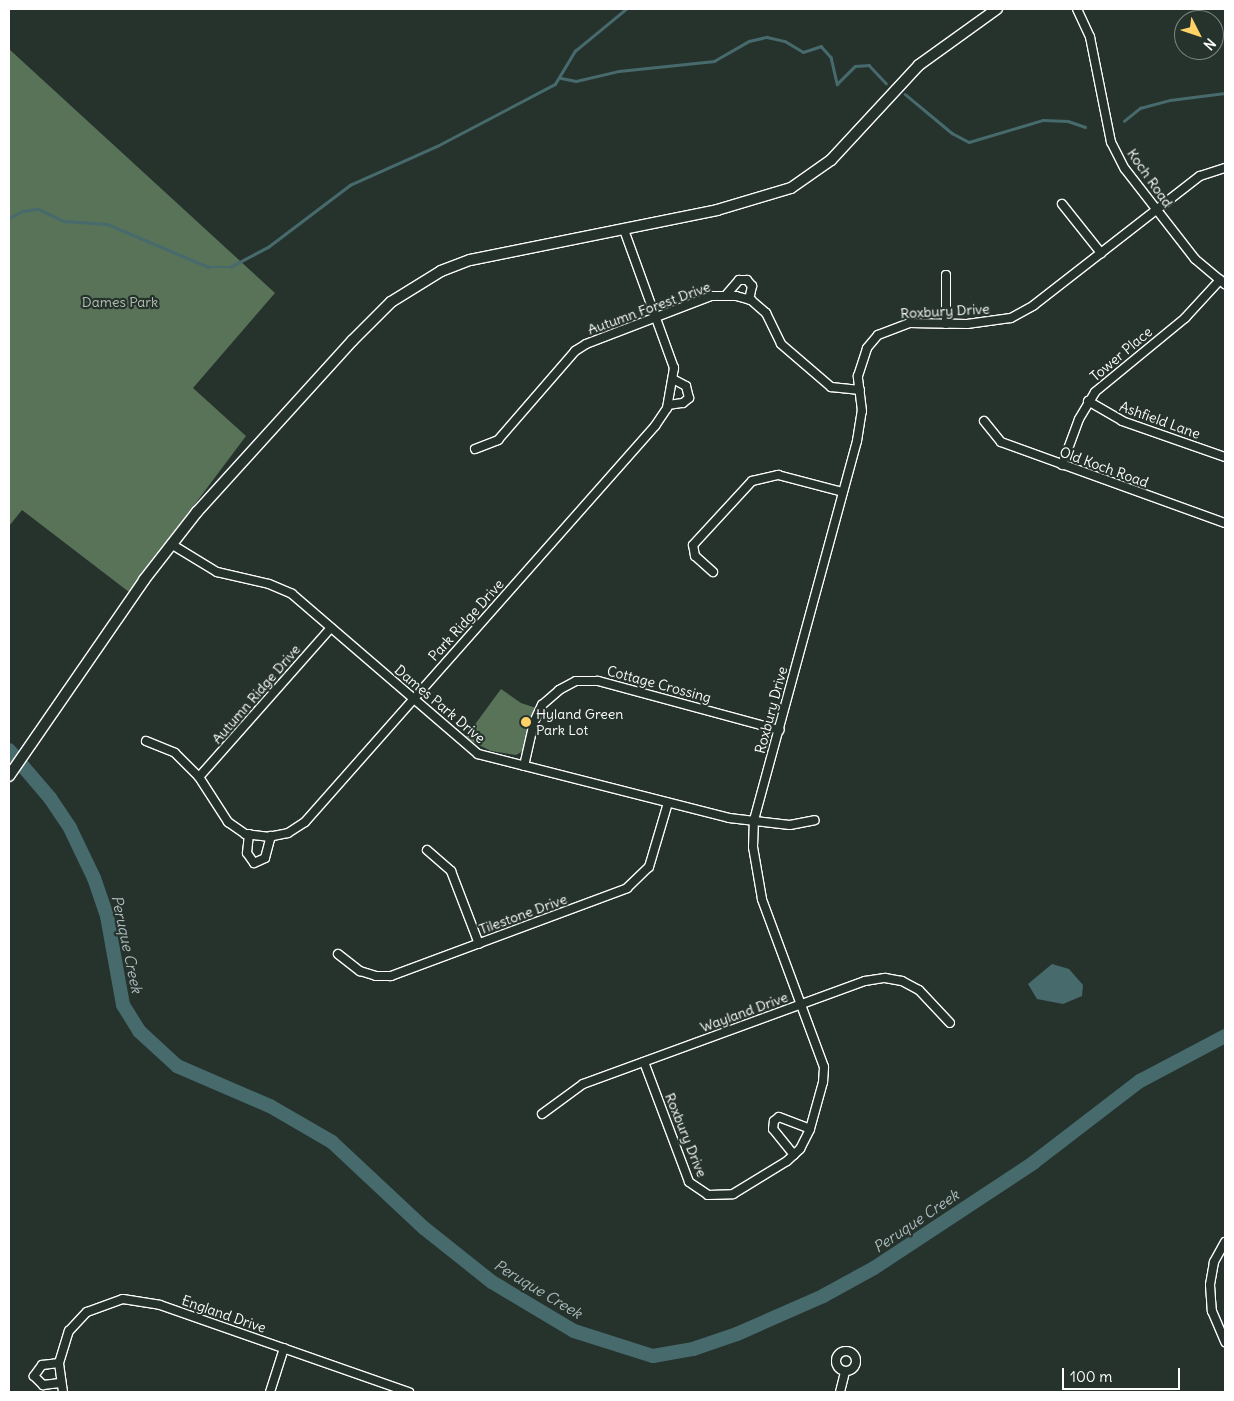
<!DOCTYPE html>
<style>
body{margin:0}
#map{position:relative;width:1234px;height:1401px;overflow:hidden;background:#26332d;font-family:Delius,sans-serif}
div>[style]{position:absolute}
.green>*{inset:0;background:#597358}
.water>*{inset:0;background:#476a6d}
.stream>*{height:2.5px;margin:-1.25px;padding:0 1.25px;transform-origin:1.25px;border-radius:1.25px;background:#476a6d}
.river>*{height:14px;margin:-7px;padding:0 7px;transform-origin:7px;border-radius:7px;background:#476a6d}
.roads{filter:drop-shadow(1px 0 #fff) drop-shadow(-1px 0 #fff) drop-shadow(0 1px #fff) drop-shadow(0 -1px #fff)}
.minor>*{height:8px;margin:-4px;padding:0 4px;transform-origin:4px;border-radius:4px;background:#26332d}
.minor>.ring{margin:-4px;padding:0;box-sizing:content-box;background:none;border:8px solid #26332d;border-radius:50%}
.major>*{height:10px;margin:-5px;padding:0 5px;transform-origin:5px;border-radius:5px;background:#26332d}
.dots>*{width:14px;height:14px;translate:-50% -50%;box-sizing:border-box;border:2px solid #26332d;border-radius:50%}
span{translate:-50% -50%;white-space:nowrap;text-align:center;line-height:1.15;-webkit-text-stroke:4.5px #26332d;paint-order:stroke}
.street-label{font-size:14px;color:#fff}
.park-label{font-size:14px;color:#b4c0b4}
.poi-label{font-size:14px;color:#fff}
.left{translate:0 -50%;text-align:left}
.water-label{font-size:15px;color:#acbcbd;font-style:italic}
.frame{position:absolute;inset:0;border:10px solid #fff;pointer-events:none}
.north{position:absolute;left:1174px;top:10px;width:50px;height:50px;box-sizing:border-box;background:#26332d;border:1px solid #7d8581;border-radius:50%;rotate:131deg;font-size:14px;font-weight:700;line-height:20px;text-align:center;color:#fff}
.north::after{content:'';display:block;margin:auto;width:18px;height:22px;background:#ffd166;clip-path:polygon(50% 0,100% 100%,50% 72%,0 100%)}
.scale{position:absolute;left:1062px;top:1368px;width:118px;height:22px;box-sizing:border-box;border:2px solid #fff;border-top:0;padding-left:6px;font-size:15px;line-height:18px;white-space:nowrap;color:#fff;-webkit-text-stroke:4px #26332d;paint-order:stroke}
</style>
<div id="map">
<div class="green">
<div style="clip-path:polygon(9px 49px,275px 293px,193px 388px,246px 436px,129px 592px,22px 510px,9px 526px)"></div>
<div style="clip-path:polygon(501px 689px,521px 703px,536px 708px,523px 751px,516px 755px,491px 751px,465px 738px)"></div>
</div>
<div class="water">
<div style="clip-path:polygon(1052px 964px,1069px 969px,1083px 985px,1082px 996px,1063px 1004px,1037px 999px,1028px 984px)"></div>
</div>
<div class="stream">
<div style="left:561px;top:78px;width:15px;rotate:11deg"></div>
<div style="left:576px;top:81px;width:44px;rotate:-13.1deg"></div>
<div style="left:619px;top:71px;width:96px;rotate:-6deg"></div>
<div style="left:714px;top:61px;width:40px;rotate:-29.7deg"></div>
<div style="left:749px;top:41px;width:18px;rotate:-13deg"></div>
<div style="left:767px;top:37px;width:18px;rotate:13deg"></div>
<div style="left:785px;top:41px;width:21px;rotate:31deg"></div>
<div style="left:803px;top:52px;width:19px;rotate:-18deg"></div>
<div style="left:821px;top:46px;width:15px;rotate:48deg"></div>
<div style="left:831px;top:57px;width:28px;rotate:77deg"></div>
<div style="left:837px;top:84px;width:25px;rotate:-45deg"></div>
<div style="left:855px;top:66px;width:14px;rotate:-4deg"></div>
<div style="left:869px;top:65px;width:25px;rotate:47deg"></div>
<div style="left:905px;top:94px;width:61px;rotate:39.7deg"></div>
<div style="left:952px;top:133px;width:19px;rotate:28deg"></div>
<div style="left:969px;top:142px;width:77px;rotate:-16.6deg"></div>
<div style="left:1043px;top:120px;width:25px;rotate:2deg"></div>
<div style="left:1068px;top:121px;width:18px;rotate:19deg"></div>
<div style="left:1124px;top:121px;width:21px;rotate:-39deg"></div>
<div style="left:1140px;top:108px;width:31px;rotate:-15deg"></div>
<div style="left:1170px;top:100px;width:55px;rotate:-7.3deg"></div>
<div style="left:9px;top:218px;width:16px;rotate:-27deg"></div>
<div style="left:23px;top:211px;width:15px;rotate:-8deg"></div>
<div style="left:38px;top:209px;width:29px;rotate:25deg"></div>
<div style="left:64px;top:221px;width:43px;rotate:4deg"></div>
<div style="left:107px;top:224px;width:111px;rotate:22.9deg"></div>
<div style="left:209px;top:267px;width:21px"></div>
<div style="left:230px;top:267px;width:43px;rotate:-27.8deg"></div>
<div style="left:268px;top:247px;width:103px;rotate:-37.1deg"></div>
<div style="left:350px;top:185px;width:95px;rotate:-24.1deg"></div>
<div style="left:437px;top:146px;width:133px;rotate:-27.7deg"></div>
<div style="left:555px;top:84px;width:39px;rotate:-59deg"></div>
<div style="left:575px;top:51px;width:66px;rotate:-39.5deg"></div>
</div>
<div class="river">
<div style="left:9px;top:750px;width:63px;rotate:49.5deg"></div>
<div style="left:50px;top:798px;width:36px;rotate:56deg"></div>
<div style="left:70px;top:828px;width:55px;rotate:64.4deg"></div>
<div style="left:94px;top:878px;width:40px;rotate:71.1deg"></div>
<div style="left:107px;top:916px;width:90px;rotate:79.8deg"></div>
<div style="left:123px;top:1005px;width:31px;rotate:58deg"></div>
<div style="left:139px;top:1031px;width:52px;rotate:42.6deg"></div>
<div style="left:177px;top:1066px;width:101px;rotate:23.3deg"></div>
<div style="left:270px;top:1106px;width:72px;rotate:30.1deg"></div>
<div style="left:332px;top:1142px;width:126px;rotate:43.1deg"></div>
<div style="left:424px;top:1228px;width:87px;rotate:38.5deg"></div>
<div style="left:492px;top:1282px;width:96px;rotate:30.9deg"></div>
<div style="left:574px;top:1331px;width:83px;rotate:17.6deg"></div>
<div style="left:653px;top:1356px;width:41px;rotate:-9.9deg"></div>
<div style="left:693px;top:1349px;width:46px;rotate:-18.8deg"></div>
<div style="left:737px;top:1334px;width:94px;rotate:-23.8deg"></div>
<div style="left:823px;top:1296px;width:58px;rotate:-28.8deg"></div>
<div style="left:874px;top:1268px;width:191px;rotate:-33.4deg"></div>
<div style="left:1033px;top:1163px;width:135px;rotate:-37.5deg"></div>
<div style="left:1140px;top:1081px;width:96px;rotate:-27.9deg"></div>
</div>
<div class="roads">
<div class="minor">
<div style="left:1077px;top:9px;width:31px;rotate:65deg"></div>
<div style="left:1090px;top:37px;width:107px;rotate:78.7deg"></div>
<div style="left:1111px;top:142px;width:30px;rotate:63deg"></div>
<div style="left:1125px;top:169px;width:114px;rotate:52.1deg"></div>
<div style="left:1195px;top:259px;width:39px;rotate:40deg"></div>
<div style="left:1062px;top:204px;width:63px;rotate:51.5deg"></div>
<div style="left:726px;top:295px;width:20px;rotate:-49deg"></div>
<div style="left:739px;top:280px;width:8px"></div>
<div style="left:747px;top:280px;width:8px;rotate:50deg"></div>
<div style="left:752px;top:286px;width:14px;rotate:102deg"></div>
<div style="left:946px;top:324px;width:49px;rotate:-90deg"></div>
<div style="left:1088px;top:401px;width:39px;rotate:30deg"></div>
<div style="left:1122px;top:421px;width:109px;rotate:19.3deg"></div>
<div style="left:668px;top:405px;width:15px;rotate:-8deg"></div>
<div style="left:683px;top:403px;width:8px;rotate:-40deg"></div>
<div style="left:689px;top:398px;width:12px;rotate:-104deg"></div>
<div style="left:686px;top:386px;width:15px;rotate:-152deg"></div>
<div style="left:984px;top:421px;width:27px;rotate:51deg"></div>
<div style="left:1001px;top:442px;width:238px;rotate:19.9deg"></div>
<div style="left:475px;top:449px;width:25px;rotate:-21deg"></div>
<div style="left:498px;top:440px;width:118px;rotate:-49.1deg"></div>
<div style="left:575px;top:351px;width:13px;rotate:-32deg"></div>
<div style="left:586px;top:344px;width:134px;rotate:-21deg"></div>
<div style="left:711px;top:296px;width:25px"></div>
<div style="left:736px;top:296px;width:16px;rotate:15deg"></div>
<div style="left:751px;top:300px;width:20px;rotate:41deg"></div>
<div style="left:766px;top:313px;width:34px;rotate:64deg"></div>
<div style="left:781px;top:344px;width:66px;rotate:40.7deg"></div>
<div style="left:831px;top:387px;width:29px;rotate:6deg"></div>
<div style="left:1062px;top:465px;width:49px;rotate:-69.7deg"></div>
<div style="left:1079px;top:419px;width:31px;rotate:-59deg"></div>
<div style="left:1095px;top:392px;width:117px;rotate:-39.4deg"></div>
<div style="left:1185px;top:318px;width:52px;rotate:-47.4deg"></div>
<div style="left:171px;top:544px;width:54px;rotate:31.3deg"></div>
<div style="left:217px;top:572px;width:53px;rotate:13deg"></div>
<div style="left:269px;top:584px;width:25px;rotate:23deg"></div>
<div style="left:292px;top:594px;width:245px;rotate:40.7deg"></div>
<div style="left:478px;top:754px;width:259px;rotate:14.3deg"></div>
<div style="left:729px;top:818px;width:61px;rotate:6.5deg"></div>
<div style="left:790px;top:825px;width:25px;rotate:-11deg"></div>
<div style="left:713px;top:572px;width:24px;rotate:-138deg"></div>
<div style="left:695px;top:556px;width:11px;rotate:-100deg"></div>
<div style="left:693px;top:545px;width:87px;rotate:-47.3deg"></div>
<div style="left:752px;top:481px;width:27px;rotate:-13deg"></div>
<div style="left:778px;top:475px;width:67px;rotate:14.7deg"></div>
<div style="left:146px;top:741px;width:31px;rotate:22deg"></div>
<div style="left:175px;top:753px;width:34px;rotate:45deg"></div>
<div style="left:199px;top:777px;width:54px;rotate:57.2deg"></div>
<div style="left:228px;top:822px;width:21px;rotate:35deg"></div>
<div style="left:245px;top:834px;width:23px;rotate:7deg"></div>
<div style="left:268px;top:837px;width:20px;rotate:-11deg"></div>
<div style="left:288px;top:833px;width:20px;rotate:-33deg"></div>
<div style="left:305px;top:822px;width:529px;rotate:-48.53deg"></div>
<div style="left:655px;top:426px;width:22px;rotate:-56deg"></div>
<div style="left:667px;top:408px;width:41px;rotate:-80.1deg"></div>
<div style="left:674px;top:368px;width:147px;rotate:-109.9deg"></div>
<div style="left:524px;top:766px;width:45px;rotate:-77.2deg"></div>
<div style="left:534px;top:722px;width:19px;rotate:-65deg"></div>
<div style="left:542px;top:705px;width:23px;rotate:-41deg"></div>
<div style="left:559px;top:690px;width:19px;rotate:-28deg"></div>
<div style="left:576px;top:681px;width:22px"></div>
<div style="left:598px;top:681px;width:188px;rotate:15.1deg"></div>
<div style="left:199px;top:777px;width:199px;rotate:-48.5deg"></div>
<div style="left:249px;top:834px;width:19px;rotate:96deg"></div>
<div style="left:247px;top:853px;width:12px;rotate:55deg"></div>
<div style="left:254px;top:863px;width:12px;rotate:-24deg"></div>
<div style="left:265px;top:858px;width:23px;rotate:-75deg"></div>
<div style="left:427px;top:850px;width:32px;rotate:41deg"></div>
<div style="left:451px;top:871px;width:78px;rotate:69deg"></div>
<div style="left:338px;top:954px;width:28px;rotate:38deg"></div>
<div style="left:360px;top:971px;width:17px;rotate:17deg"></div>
<div style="left:376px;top:976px;width:15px"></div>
<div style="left:391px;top:976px;width:252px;rotate:-20.4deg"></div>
<div style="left:627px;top:888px;width:30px;rotate:-44deg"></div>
<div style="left:649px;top:867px;width:67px;rotate:-73.5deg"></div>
<div style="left:644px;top:1062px;width:128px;rotate:69.4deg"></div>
<div style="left:689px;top:1182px;width:23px;rotate:34deg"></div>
<div style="left:708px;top:1195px;width:25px;rotate:-2deg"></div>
<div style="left:733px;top:1194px;width:63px;rotate:-31.4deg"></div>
<div style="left:787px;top:1161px;width:18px;rotate:-43deg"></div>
<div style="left:800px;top:1149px;width:22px;rotate:-63deg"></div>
<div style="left:810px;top:1129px;width:49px;rotate:-74.5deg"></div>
<div style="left:823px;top:1082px;width:15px;rotate:-86deg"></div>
<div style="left:824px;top:1067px;width:179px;rotate:-110.3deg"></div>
<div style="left:762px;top:899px;width:53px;rotate:-99.8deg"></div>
<div style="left:753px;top:847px;width:27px;rotate:-88deg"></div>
<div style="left:754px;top:820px;width:393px;rotate:-74.8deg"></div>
<div style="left:857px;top:441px;width:30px;rotate:-81deg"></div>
<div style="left:862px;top:411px;width:35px;rotate:-97deg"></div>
<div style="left:858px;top:376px;width:29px;rotate:-72deg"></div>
<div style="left:867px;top:348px;width:17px;rotate:-50deg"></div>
<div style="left:878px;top:335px;width:33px;rotate:-21deg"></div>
<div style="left:909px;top:323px;width:58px;rotate:1deg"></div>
<div style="left:967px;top:324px;width:44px;rotate:-7.8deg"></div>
<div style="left:1011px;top:318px;width:26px;rotate:-29deg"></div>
<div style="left:1034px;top:305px;width:210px;rotate:-37.9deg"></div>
<div style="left:1200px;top:176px;width:26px;rotate:-18deg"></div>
<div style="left:542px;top:1114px;width:51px;rotate:-36.2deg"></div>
<div style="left:583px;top:1084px;width:300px;rotate:-20.1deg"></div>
<div style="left:865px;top:981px;width:20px;rotate:-9deg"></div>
<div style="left:885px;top:978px;width:17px;rotate:10deg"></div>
<div style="left:902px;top:981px;width:19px;rotate:28deg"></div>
<div style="left:919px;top:990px;width:45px;rotate:46.8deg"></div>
<div style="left:794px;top:1155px;width:33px;rotate:-129deg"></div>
<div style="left:773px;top:1129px;width:8px;rotate:-83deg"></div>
<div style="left:774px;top:1121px;width:6px;rotate:-39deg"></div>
<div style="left:779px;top:1117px;width:33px;rotate:21deg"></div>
<div style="left:1225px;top:1242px;width:23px;rotate:119deg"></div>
<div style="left:1214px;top:1262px;width:23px;rotate:100deg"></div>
<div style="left:1210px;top:1285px;width:26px;rotate:86deg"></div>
<div style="left:1212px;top:1311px;width:34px;rotate:67deg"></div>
<div class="ring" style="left:836px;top:1351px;width:12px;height:12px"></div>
<div style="left:59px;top:1363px;width:17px;rotate:173deg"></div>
<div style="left:42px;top:1365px;width:14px;rotate:126deg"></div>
<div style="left:34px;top:1376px;width:13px;rotate:45deg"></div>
<div style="left:43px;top:1385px;width:17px;rotate:-7deg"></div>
<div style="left:63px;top:1392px;width:29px;rotate:-98deg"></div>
<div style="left:59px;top:1363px;width:34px;rotate:-73deg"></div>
<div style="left:69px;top:1331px;width:26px;rotate:-47deg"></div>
<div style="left:87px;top:1312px;width:38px;rotate:-20deg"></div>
<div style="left:123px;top:1299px;width:37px;rotate:9deg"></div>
<div style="left:160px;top:1305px;width:264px;rotate:19.3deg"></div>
<div style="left:270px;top:1392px;width:46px;rotate:-72.3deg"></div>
<div style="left:840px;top:1392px;width:21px;rotate:-76deg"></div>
</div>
<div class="major">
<div style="left:9px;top:776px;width:238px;rotate:-55.4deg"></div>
<div style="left:144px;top:580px;width:86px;rotate:-52.1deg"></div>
<div style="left:197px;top:512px;width:231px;rotate:-47.8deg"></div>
<div style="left:352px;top:341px;width:55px;rotate:-45deg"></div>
<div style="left:391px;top:302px;width:59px;rotate:-31.8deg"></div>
<div style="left:441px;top:271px;width:31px;rotate:-21deg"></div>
<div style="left:470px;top:260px;width:252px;rotate:-11.4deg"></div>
<div style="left:717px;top:210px;width:77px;rotate:-16.6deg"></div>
<div style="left:791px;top:188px;width:49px;rotate:-35deg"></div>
<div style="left:831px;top:160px;width:129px;rotate:-47.2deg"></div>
<div style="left:919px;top:65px;width:96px;rotate:-35.7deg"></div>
</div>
</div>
<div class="dots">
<div style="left:526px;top:722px;background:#ffd166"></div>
</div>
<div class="street-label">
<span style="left:1150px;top:178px;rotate:55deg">Koch Road</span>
<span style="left:649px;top:308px;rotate:-20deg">Autumn Forest Drive</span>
<span style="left:945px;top:311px;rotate:-3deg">Roxbury Drive</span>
<span style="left:1121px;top:354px;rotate:-40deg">Tower Place</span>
<span style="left:1160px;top:420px;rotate:20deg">Ashfield Lane</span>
<span style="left:1104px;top:467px;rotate:20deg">Old Koch Road</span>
<span style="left:466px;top:620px;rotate:-48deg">Park Ridge Drive</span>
<span style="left:659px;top:684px;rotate:15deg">Cottage Crossing</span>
<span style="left:256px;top:694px;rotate:-49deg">Autumn Ridge Drive</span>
<span style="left:440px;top:704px;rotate:40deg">Dames Park Drive</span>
<span style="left:771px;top:710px;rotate:-75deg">Roxbury Drive</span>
<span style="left:523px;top:914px;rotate:-20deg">Tilestone Drive</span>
<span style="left:744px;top:1012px;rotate:-20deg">Wayland Drive</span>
<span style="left:686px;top:1135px;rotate:68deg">Roxbury Drive</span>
<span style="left:224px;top:1314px;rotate:19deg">England Drive</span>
</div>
<div class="park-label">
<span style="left:120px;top:302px">Dames Park</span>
</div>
<div class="poi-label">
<span class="left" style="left:536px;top:722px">Hyland Green<br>Park Lot</span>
</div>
<div class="water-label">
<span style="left:127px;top:944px;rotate:78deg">Peruque Creek</span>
<span style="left:916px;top:1221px;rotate:-34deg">Peruque Creek</span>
<span style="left:538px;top:1289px;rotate:31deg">Peruque Creek</span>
</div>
<div class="frame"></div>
<div class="north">N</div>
<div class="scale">100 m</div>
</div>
